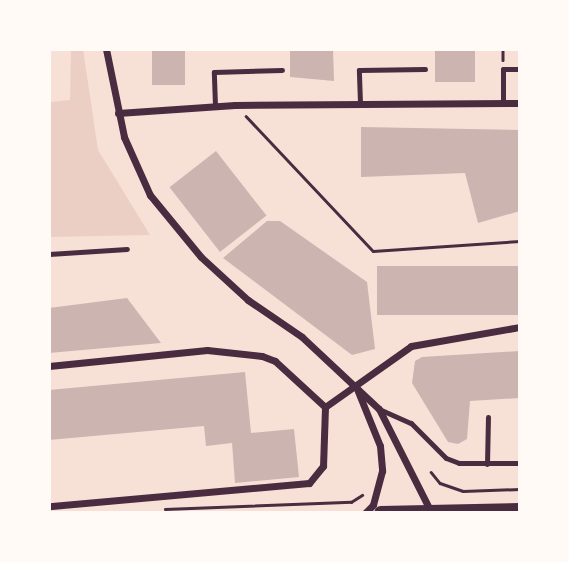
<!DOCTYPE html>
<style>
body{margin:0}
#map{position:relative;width:569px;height:562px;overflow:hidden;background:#f7e1d7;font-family:"Noto Serif",serif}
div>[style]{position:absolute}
.green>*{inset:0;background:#ebcfc5}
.building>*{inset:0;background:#ccb4b1;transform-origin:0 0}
.path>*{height:2.5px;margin:-1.25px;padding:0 1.25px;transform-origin:1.25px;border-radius:1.25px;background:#4a2c40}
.service>*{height:5px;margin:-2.5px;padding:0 2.5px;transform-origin:2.5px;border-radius:2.5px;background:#4a2c40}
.minor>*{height:7px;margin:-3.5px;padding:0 3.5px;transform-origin:3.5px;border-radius:3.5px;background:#4a2c40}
.secondary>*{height:14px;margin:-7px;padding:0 7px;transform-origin:7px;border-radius:7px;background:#4a2c40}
span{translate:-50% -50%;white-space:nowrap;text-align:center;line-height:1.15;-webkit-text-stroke:6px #fffaf5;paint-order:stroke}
.frame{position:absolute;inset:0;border:51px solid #fffaf5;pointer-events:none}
</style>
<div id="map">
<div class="green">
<div style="clip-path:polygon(71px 49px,83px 49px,98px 150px,150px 235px,49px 237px,51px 102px,70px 100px)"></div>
</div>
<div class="building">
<div style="left:152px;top:49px;width:33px;height:36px"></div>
<div style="clip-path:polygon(290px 49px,333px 49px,334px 81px,290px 77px)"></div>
<div style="left:435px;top:49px;width:40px;height:33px"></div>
<div style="clip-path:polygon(361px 127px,520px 130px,520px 211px,478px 223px,465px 173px,361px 177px)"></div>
<div style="left:216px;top:151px;width:82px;height:59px;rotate:52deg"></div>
<div style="clip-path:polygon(267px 221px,280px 221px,367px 282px,375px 349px,352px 355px,223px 258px)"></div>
<div style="left:520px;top:266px;width:49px;height:143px;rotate:90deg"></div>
<div style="clip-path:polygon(127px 298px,161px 343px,49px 353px,49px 308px)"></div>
<div style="clip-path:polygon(520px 351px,520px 398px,470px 401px,467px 439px,458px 444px,448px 442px,412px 383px,415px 361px,422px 357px)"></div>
<div style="clip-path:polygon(245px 372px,251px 433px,294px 429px,299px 477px,235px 483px,232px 443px,206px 446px,204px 426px,49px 440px,49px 390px)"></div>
</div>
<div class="path">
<div style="left:503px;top:49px;width:11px;rotate:90deg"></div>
<div style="left:246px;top:116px;width:185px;rotate:46.7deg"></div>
<div style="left:373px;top:251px;width:147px;rotate:-3.9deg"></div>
<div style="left:431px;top:472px;width:14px;rotate:51deg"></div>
<div style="left:440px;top:483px;width:24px;rotate:19deg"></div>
<div style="left:463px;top:491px;width:57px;rotate:-2deg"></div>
<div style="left:165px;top:509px;width:186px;rotate:-2.2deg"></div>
<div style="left:351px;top:502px;width:13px;rotate:-32deg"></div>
</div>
<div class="service">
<div style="left:360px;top:103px;width:33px;rotate:-92deg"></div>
<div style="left:359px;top:70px;width:66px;rotate:-0.9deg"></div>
<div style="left:503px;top:103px;width:34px;rotate:-90deg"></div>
<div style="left:503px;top:69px;width:17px"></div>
<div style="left:215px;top:106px;width:34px;rotate:-92deg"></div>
<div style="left:214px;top:72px;width:68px;rotate:-1.7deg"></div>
<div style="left:49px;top:254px;width:78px;rotate:-3.7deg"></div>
<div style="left:379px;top:409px;width:35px;rotate:24deg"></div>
<div style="left:411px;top:423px;width:49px;rotate:45deg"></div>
<div style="left:446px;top:458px;width:14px;rotate:21deg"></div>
<div style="left:459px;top:463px;width:61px"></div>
<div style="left:487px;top:464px;width:47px;rotate:-88.8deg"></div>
</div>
<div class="minor">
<div style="left:106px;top:49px;width:90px;rotate:78.4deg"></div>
<div style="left:124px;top:137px;width:64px;rotate:65.9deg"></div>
<div style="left:150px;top:195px;width:80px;rotate:50.6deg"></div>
<div style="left:201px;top:257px;width:64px;rotate:42.5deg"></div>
<div style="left:248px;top:300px;width:65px;rotate:34.4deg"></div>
<div style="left:302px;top:337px;width:105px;rotate:43.1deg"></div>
<div style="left:379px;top:409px;width:115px;rotate:63.2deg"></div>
<div style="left:118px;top:113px;width:117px;rotate:-3.9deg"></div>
<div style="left:235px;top:105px;width:285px;rotate:-0.4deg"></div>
<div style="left:49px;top:366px;width:159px;rotate:-5.8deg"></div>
<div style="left:207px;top:350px;width:55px;rotate:6.2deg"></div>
<div style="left:262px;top:356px;width:14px;rotate:21deg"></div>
<div style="left:275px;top:361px;width:68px;rotate:42.6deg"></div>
<div style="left:325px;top:407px;width:59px;rotate:91.9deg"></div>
<div style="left:323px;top:466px;width:22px;rotate:129deg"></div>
<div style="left:309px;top:483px;width:261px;rotate:174.9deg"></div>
<div style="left:357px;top:389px;width:61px;rotate:68deg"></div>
<div style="left:380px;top:446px;width:25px;rotate:85deg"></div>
<div style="left:382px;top:471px;width:35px;rotate:105deg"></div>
<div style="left:373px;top:505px;width:11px;rotate:135deg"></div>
<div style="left:325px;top:407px;width:105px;rotate:-35.3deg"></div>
<div style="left:411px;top:346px;width:111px;rotate:-9.9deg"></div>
</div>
<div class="secondary">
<div style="left:381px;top:513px;width:139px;rotate:-1.2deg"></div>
</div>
<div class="frame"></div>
</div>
